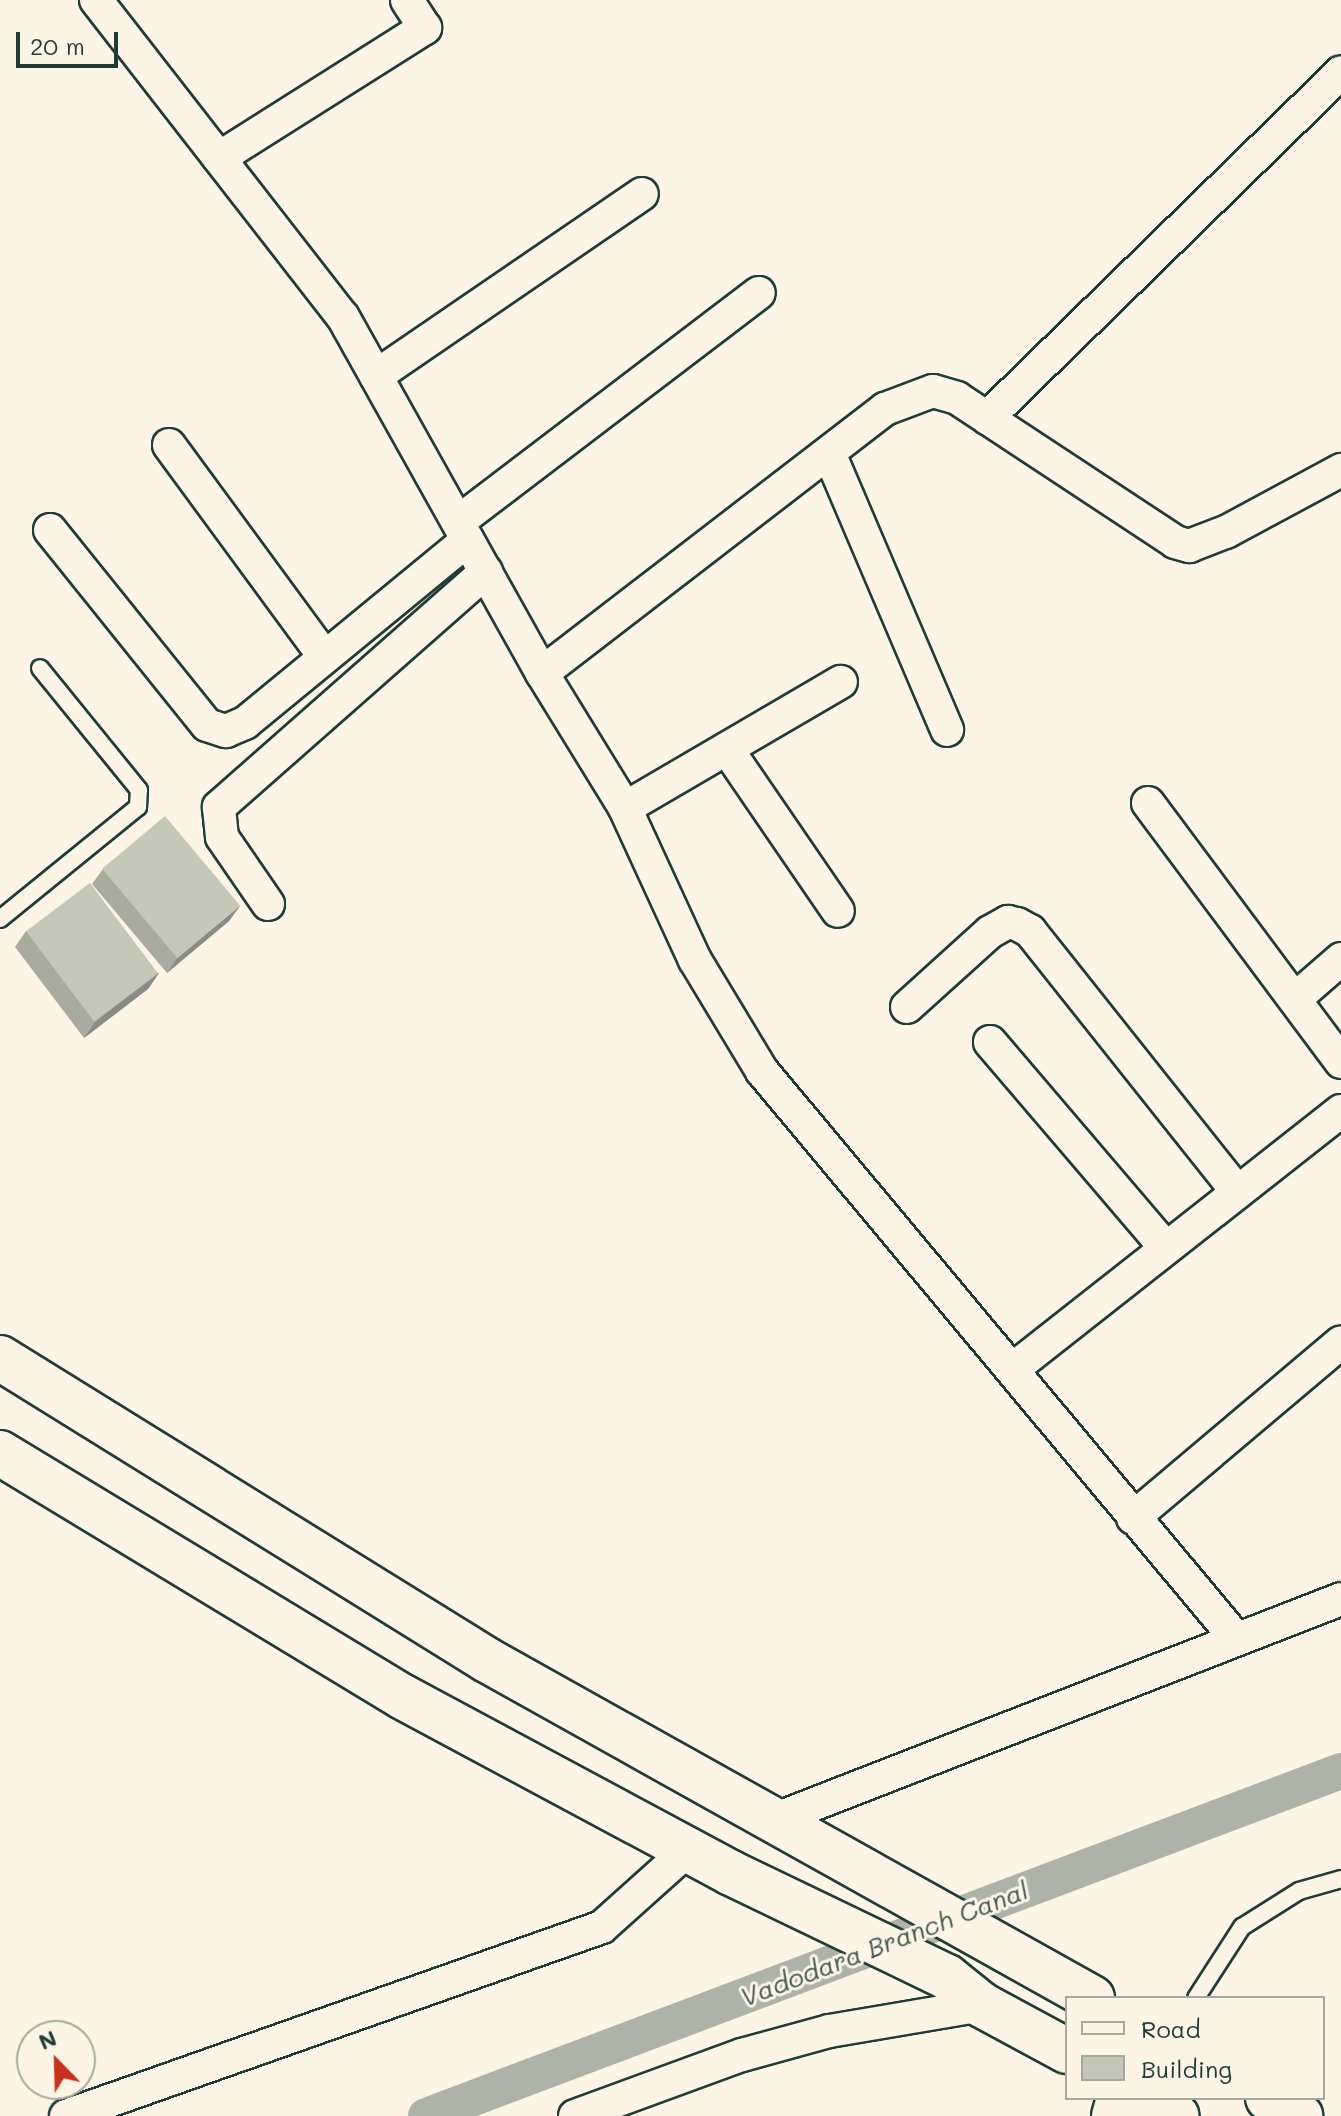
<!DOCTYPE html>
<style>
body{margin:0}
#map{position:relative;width:1341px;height:2116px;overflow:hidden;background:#fcf5e5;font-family:Mali,sans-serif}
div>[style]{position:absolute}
.canal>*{height:36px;margin:-18px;padding:0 18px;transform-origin:18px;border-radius:18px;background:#aeb3a7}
.roads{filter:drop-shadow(2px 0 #1f3d34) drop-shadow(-2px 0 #1f3d34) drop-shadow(0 2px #1f3d34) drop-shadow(0 -2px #1f3d34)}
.lane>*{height:16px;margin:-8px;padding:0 8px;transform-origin:8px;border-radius:8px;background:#fcf5e5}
.street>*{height:32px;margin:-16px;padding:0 16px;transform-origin:16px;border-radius:16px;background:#fcf5e5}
.secondary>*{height:44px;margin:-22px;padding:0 22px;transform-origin:22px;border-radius:22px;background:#fcf5e5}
.highway>*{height:44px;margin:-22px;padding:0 22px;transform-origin:22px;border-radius:22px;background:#fcf5e5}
.wall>*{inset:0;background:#a9ab9f}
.shaded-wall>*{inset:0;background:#8a8b82}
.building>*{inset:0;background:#c5c7b9;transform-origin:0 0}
span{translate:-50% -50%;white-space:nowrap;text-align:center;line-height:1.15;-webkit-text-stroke:6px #fcf5e5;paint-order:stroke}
.water-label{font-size:26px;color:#435a51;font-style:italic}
.legend{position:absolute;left:1065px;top:1996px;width:260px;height:104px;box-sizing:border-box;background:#fcf5e5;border:2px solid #a4ab9e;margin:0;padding:10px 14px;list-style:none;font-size:24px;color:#1f3d34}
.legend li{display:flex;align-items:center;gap:16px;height:40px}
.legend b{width:40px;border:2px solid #a4ab9e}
.north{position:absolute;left:16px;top:2020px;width:80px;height:80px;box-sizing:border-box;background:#fcf5e5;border:2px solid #a4ab9e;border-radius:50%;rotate:337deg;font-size:22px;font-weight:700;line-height:32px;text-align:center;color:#1f3d34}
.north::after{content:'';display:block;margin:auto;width:28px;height:36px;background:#c8321e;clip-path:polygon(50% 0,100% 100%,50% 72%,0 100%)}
.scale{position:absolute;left:16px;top:32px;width:102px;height:36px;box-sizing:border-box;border:4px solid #1f3d34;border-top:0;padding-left:10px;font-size:24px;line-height:28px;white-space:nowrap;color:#1f3d34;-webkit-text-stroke:6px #fcf5e5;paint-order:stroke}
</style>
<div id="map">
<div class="canal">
<div style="left:426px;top:2116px;width:978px;rotate:-20.66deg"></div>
</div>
<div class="roads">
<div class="lane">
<div style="left:0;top:919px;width:178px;rotate:-39.1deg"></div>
<div style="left:138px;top:807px;width:17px;rotate:-87deg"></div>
<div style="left:139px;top:790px;width:157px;rotate:-129.1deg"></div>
<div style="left:1196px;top:1998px;width:85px;rotate:-57.1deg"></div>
<div style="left:1242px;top:1927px;width:67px;rotate:-32.3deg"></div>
<div style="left:1299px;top:1891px;width:44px;rotate:-15.9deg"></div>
</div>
<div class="street">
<div style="left:96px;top:0;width:402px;rotate:52.1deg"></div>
<div style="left:343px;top:317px;width:408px;rotate:60.8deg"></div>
<div style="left:542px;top:673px;width:158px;rotate:58.4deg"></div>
<div style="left:625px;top:808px;width:167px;rotate:65.3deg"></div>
<div style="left:695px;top:960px;width:130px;rotate:58.9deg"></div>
<div style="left:762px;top:1071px;width:736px;rotate:50.12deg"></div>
<div style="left:219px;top:158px;width:244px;rotate:-32.3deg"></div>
<div style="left:425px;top:28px;width:33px;rotate:-123deg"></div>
<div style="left:376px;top:376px;width:322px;rotate:-34.4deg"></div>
<div style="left:987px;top:418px;width:495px;rotate:-44.3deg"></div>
<div style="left:169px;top:445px;width:263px;rotate:53.7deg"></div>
<div style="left:829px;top:453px;width:301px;rotate:66.9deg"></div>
<div style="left:458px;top:522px;width:378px;rotate:-37.3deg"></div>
<div style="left:50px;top:530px;width:250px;rotate:51.2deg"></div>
<div style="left:207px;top:725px;width:20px;rotate:18deg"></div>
<div style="left:226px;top:731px;width:21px;rotate:-23deg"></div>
<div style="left:245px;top:723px;width:288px;rotate:-39.4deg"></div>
<div style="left:542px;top:673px;width:433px;rotate:-37.6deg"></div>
<div style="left:885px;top:409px;width:51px;rotate:-20.6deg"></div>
<div style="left:933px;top:391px;width:25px;rotate:16deg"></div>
<div style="left:957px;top:398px;width:261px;rotate:33.4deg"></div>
<div style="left:1175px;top:542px;width:15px;rotate:16deg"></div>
<div style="left:1189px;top:546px;width:40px;rotate:-21deg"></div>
<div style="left:1226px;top:532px;width:131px;rotate:-28.3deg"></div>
<div style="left:727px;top:749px;width:196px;rotate:55.6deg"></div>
<div style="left:1148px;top:803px;width:323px;rotate:53.3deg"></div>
<div style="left:625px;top:808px;width:250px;rotate:-30.3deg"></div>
<div style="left:268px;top:904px;width:81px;rotate:-124.5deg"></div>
<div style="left:222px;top:837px;width:30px;rotate:-96deg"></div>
<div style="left:219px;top:807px;width:356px;rotate:-41.4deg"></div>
<div style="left:1295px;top:999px;width:61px;rotate:-41deg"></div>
<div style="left:907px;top:1007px;width:112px;rotate:-42.1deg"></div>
<div style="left:990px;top:932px;width:21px;rotate:-29deg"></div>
<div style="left:1008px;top:922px;width:9px;rotate:13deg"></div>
<div style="left:1017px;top:924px;width:15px;rotate:28deg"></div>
<div style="left:1030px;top:931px;width:332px;rotate:51.5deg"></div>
<div style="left:990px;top:1042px;width:271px;rotate:49.5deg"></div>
<div style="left:1013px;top:1369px;width:417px;rotate:-38.2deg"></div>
<div style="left:1133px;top:1518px;width:272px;rotate:-40.2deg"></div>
<div style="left:776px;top:1819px;width:606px;rotate:-21.27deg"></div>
<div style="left:66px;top:2116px;width:568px;rotate:-19.42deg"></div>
<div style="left:602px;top:1927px;width:117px;rotate:-41.9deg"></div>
<div style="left:575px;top:2116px;width:178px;rotate:-20.1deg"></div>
<div style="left:742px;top:2055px;width:90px;rotate:-15.4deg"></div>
<div style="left:829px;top:2031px;width:155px;rotate:-9.6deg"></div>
</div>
<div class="secondary">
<div style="left:1114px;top:2116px;width:19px;rotate:-74deg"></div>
</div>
<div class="highway">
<div style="left:0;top:1358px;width:573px;rotate:31.8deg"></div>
<div style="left:487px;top:1660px;width:693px;rotate:29.19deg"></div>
<div style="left:0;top:1453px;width:471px;rotate:31.2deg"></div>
<div style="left:403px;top:1697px;width:372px;rotate:28.2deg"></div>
<div style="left:731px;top:1873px;width:240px;rotate:25.7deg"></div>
<div style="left:947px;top:1977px;width:45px;rotate:38.7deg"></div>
<div style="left:982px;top:2005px;width:97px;rotate:28.4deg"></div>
<div style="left:1150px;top:2098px;width:32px;rotate:34deg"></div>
<div style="left:1268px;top:2098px;width:37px;rotate:29deg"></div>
</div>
</div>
<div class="wall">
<div style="clip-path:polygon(103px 869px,240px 906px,229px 921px,167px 973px,92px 884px)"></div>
<div style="clip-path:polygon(26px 931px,159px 973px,148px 989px,84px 1038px,15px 947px)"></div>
</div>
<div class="shaded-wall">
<div style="clip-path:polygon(240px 906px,229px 921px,167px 973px,178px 957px)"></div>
<div style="clip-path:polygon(159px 973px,148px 989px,84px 1038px,95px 1022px)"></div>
</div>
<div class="building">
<div style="left:165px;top:816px;width:117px;height:82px;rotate:50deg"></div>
<div style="left:90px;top:883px;width:113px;height:80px;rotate:53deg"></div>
</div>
<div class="water-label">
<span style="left:884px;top:1944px;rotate:-21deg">Vadodara Branch Canal</span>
</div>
<ul class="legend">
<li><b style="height:10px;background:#fcf5e5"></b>Road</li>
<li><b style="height:22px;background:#c5c7b9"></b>Building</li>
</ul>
<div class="north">N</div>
<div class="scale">20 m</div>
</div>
